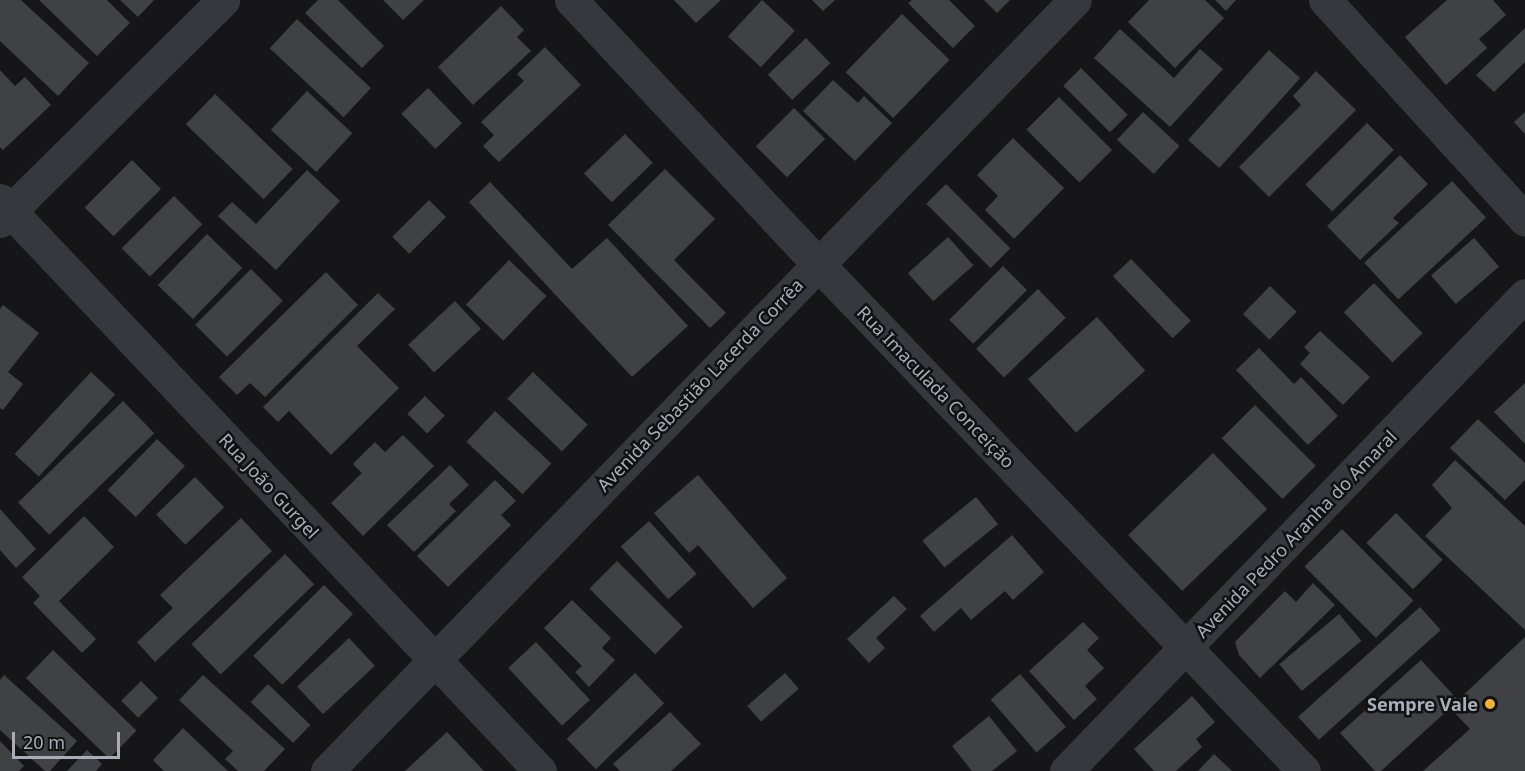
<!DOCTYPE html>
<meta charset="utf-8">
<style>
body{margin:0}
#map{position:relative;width:1525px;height:771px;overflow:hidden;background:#161618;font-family:"Noto Sans",sans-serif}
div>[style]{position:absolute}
.building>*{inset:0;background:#404145;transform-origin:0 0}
.minor>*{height:33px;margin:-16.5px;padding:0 16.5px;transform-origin:16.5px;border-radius:16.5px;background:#37383d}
.dots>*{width:16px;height:16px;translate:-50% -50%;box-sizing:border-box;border:3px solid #111113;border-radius:50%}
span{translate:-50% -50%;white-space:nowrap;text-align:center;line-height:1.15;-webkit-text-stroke:5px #111113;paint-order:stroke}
.street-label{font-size:18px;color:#a8adb8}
.poi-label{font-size:18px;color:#a8adb8;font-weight:700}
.right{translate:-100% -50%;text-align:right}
.scale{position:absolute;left:12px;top:732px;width:108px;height:27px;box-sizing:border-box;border:3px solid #a8adb8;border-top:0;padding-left:8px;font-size:18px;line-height:21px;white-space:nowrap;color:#a8adb8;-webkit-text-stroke:4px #111113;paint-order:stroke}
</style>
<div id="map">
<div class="building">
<div style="clip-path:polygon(0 0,21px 0,89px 63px,58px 96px,0 41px)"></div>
<div style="clip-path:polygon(39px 0,107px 0,130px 23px,97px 56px)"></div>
<div style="clip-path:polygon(120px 0,154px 0,138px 17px)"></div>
<div style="clip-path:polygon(318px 0,338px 0,384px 46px,362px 68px,305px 13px)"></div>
<div style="clip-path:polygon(383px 0,424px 0,403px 20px)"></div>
<div style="clip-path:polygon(674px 0,721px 0,696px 23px)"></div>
<div style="left:762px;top:0;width:45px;height:50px;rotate:43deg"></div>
<div style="clip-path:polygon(812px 0,835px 0,823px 11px)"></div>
<div style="clip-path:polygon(912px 0,949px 0,975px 26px,953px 48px,908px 3px)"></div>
<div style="clip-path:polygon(984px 0,1010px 0,997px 13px)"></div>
<div style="clip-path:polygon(1149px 0,1205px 0,1224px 18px,1175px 68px,1128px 22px)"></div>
<div style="clip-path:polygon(1215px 0,1236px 0,1226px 11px)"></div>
<div style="clip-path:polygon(1447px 0,1493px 0,1506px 15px,1479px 39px,1487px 48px,1446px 85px,1405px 37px)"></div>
<div style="clip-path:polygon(501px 6px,524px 30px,517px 37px,531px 51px,473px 105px,438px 67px)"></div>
<div style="left:902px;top:14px;width:66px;height:81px;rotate:44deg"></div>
<div style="left:297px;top:19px;width:101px;height:40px;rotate:43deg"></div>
<div style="clip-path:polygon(1525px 28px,1525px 62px,1494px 92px,1476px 75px)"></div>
<div style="clip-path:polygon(1120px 29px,1174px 78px,1200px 49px,1223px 69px,1170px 127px,1094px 58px)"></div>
<div style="left:806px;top:38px;width:35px;height:53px;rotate:46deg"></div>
<div style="clip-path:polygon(545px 47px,581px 85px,499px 162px,483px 146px,494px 135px,481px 122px,524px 81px,517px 74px)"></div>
<div style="left:1269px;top:50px;width:42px;height:121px;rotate:42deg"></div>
<div style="left:1081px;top:68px;width:66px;height:25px;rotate:45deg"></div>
<div style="clip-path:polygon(0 70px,15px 86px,25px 77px,51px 105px,3px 150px,0 147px)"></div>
<div style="clip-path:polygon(1316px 71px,1356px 110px,1269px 197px,1239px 167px,1301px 105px,1293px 96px)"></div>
<div style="clip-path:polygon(833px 80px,858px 103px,864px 96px,892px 123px,855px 161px,803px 111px)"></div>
<div style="left:428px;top:88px;width:49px;height:37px;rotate:46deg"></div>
<div style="left:307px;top:91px;width:62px;height:53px;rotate:43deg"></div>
<div style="left:215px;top:94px;width:108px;height:42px;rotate:44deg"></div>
<div style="left:1059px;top:97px;width:75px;height:46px;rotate:45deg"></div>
<div style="left:794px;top:108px;width:44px;height:54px;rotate:45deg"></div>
<div style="left:1143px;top:112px;width:50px;height:38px;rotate:43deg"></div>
<div style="clip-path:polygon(1525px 112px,1525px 134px,1514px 122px)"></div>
<div style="left:1367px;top:123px;width:38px;height:87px;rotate:45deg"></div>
<div style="left:625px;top:134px;width:40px;height:57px;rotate:46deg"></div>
<div style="clip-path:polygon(1013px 138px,1064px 188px,1014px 239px,985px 210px,998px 196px,977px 175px)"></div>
<div style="clip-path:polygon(1400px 155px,1428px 184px,1393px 218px,1399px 223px,1360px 260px,1327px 226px)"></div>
<div style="left:132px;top:160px;width:41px;height:67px;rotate:45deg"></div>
<div style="clip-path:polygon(665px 169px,715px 219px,674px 260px,726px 313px,710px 328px,608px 225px)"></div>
<div style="clip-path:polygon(307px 170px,340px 201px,276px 270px,218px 216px,232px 202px,256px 224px)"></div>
<div style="left:1452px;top:181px;width:50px;height:120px;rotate:47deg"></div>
<div style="clip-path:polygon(490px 182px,572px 269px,607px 238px,688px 326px,632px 377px,469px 202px)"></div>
<div style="left:946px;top:184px;width:91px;height:28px;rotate:45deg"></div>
<div style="left:174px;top:196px;width:40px;height:74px;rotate:45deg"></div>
<div style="left:429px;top:200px;width:24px;height:52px;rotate:45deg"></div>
<div style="left:207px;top:234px;width:49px;height:71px;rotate:44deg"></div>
<div style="left:948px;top:237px;width:38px;height:54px;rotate:48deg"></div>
<div style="left:1474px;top:238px;width:38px;height:57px;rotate:49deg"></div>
<div style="left:1131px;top:259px;width:86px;height:25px;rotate:46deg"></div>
<div style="left:509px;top:260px;width:52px;height:62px;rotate:44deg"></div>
<div style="left:1003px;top:266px;width:34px;height:76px;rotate:45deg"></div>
<div style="left:251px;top:269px;width:45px;height:79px;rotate:45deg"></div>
<div style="clip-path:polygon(326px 272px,358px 305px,265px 397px,250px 383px,237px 395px,219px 377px)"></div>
<div style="left:1374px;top:283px;width:70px;height:42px;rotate:46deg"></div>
<div style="left:1270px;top:286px;width:37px;height:39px;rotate:44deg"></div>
<div style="left:1038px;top:289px;width:40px;height:86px;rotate:46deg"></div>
<div style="clip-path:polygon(378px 293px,395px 309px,357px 346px,399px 388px,331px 455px,289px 411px,278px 422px,263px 407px)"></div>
<div style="left:455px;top:301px;width:38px;height:64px;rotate:47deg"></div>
<div style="clip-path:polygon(3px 305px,39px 333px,8px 372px,23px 384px,3px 410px,0 408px,0 309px)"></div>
<div style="left:1097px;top:317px;width:72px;height:93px;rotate:48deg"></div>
<div style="clip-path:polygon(1320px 331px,1370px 377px,1343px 405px,1300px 364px,1310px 353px,1304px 347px)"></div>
<div style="clip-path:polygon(1259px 348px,1294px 384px,1301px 377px,1338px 416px,1308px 445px,1236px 370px)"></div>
<div style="left:91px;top:372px;width:33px;height:112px;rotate:43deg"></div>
<div style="left:533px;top:372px;width:76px;height:37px;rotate:44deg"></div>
<div style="clip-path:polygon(1525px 383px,1525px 444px,1494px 412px)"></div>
<div style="left:425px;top:396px;width:28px;height:25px;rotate:45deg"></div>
<div style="left:123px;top:401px;width:45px;height:146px;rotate:46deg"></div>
<div style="left:1255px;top:405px;width:86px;height:47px;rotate:45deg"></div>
<div style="left:495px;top:411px;width:77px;height:42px;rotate:43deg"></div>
<div style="clip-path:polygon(1478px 419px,1525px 463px,1525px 480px,1505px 500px,1450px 448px)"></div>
<div style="clip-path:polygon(403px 435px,434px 466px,363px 536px,331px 503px,362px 473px,353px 464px,375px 442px,385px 452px)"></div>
<div style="left:157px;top:439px;width:39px;height:71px;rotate:44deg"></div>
<div style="left:1213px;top:453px;width:78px;height:118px;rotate:46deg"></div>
<div style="clip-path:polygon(1455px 460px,1525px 526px,1525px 630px,1425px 536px,1452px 508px,1432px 485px)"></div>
<div style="clip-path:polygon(450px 465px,469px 485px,449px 504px,456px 511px,414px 552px,387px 525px)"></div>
<div style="clip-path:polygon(698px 475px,787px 578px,753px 608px,698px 545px,689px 553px,654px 513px)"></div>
<div style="left:195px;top:477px;width:42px;height:54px;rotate:46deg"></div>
<div style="clip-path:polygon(495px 480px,516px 501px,501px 515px,511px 525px,448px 587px,417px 556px)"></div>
<div style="left:976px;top:497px;width:35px;height:69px;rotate:51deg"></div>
<div style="clip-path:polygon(0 509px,36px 549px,16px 568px,0 550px)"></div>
<div style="left:1396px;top:513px;width:66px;height:42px;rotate:45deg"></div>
<div style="clip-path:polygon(84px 516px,114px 547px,59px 601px,96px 639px,82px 653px,33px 603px,40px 596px,22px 577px)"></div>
<div style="clip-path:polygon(241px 518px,272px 551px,155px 662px,137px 642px,173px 608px,160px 595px)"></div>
<div style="left:649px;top:521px;width:71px;height:38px;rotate:48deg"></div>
<div style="left:1342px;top:529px;width:101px;height:53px;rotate:45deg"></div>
<div style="clip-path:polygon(1012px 535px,1044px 572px,1013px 600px,1005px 591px,971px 620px,961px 608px,934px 632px,920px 616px)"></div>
<div style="left:285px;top:554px;width:42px;height:130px;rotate:46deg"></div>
<div style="left:617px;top:561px;width:93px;height:39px;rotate:45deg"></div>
<div style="clip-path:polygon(1313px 583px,1335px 605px,1260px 678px,1239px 655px,1235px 642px,1285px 591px,1296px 602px)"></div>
<div style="left:324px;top:585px;width:41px;height:100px;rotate:45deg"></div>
<div style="clip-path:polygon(894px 596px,907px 609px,876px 638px,885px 648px,869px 663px,847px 639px)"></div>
<div style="clip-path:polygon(572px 600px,611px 638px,602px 648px,615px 660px,589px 687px,575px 672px,582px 666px,544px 628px)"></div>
<div style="left:1420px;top:607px;width:31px;height:164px;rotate:48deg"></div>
<div style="left:1339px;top:614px;width:35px;height:78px;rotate:50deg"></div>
<div style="clip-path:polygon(1083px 622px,1099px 638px,1087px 650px,1104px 668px,1085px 686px,1097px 699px,1074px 720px,1029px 671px)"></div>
<div style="clip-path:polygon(1525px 637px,1525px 771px,1423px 771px,1470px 729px,1450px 708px,1381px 771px,1375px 771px,1340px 733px,1421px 660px,1458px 700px)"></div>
<div style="left:349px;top:638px;width:38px;height:71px;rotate:47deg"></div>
<div style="left:536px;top:642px;width:79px;height:38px;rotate:47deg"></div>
<div style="left:53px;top:650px;width:116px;height:39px;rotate:44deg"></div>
<div style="left:635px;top:673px;width:42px;height:95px;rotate:46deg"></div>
<div style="left:785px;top:673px;width:21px;height:50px;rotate:49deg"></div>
<div style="left:1020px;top:674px;width:70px;height:39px;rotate:49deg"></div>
<div style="clip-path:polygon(4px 675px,77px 741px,50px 771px,45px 771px,0 730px,0 680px)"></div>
<div style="clip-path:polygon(203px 675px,285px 749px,264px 771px,238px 771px,225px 759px,233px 751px,179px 700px)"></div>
<div style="left:141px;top:681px;width:24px;height:28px;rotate:45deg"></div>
<div style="left:268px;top:684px;width:59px;height:25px;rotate:44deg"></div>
<div style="clip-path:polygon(1192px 696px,1215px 722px,1196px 739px,1202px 747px,1176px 771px,1154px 771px,1134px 749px)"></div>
<div style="clip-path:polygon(670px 712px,701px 744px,671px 771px,620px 771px,613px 764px)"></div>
<div style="clip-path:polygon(989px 716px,1017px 751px,992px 771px,972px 771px,952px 746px)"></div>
<div style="clip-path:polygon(183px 728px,228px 771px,164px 771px,153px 760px)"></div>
<div style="clip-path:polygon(447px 732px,484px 771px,405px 771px)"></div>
<div style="clip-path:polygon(0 741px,24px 766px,19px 771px,0 771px)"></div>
<div style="clip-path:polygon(87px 750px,102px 764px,96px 771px,67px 771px)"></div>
<div style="clip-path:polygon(1214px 754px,1232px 771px,1198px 771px)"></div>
</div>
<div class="minor">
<div style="left:571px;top:0;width:362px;rotate:46.9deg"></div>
<div style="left:818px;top:264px;width:702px;rotate:46.21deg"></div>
<div style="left:1325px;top:0;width:297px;rotate:47.7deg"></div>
<div style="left:0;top:200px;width:786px;rotate:46.6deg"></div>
<div style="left:0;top:221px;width:314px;rotate:-44.7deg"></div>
<div style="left:327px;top:771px;width:1074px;rotate:-45.87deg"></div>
<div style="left:1066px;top:771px;width:661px;rotate:-46.04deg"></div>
</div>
<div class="dots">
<div style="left:1490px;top:704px;background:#f2b134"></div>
</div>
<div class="street-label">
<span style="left:700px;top:385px;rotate:-46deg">Avenida Sebastião Lacerda Corrêa</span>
<span style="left:936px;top:387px;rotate:46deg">Rua Imaculada Conceição</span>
<span style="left:269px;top:486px;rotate:47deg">Rua João Gurgel</span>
<span style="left:1296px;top:534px;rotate:-46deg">Avenida Pedro Aranha do Amaral</span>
</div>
<div class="poi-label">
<span class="right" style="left:1478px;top:704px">Sempre Vale</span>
</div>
<div class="scale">20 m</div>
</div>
